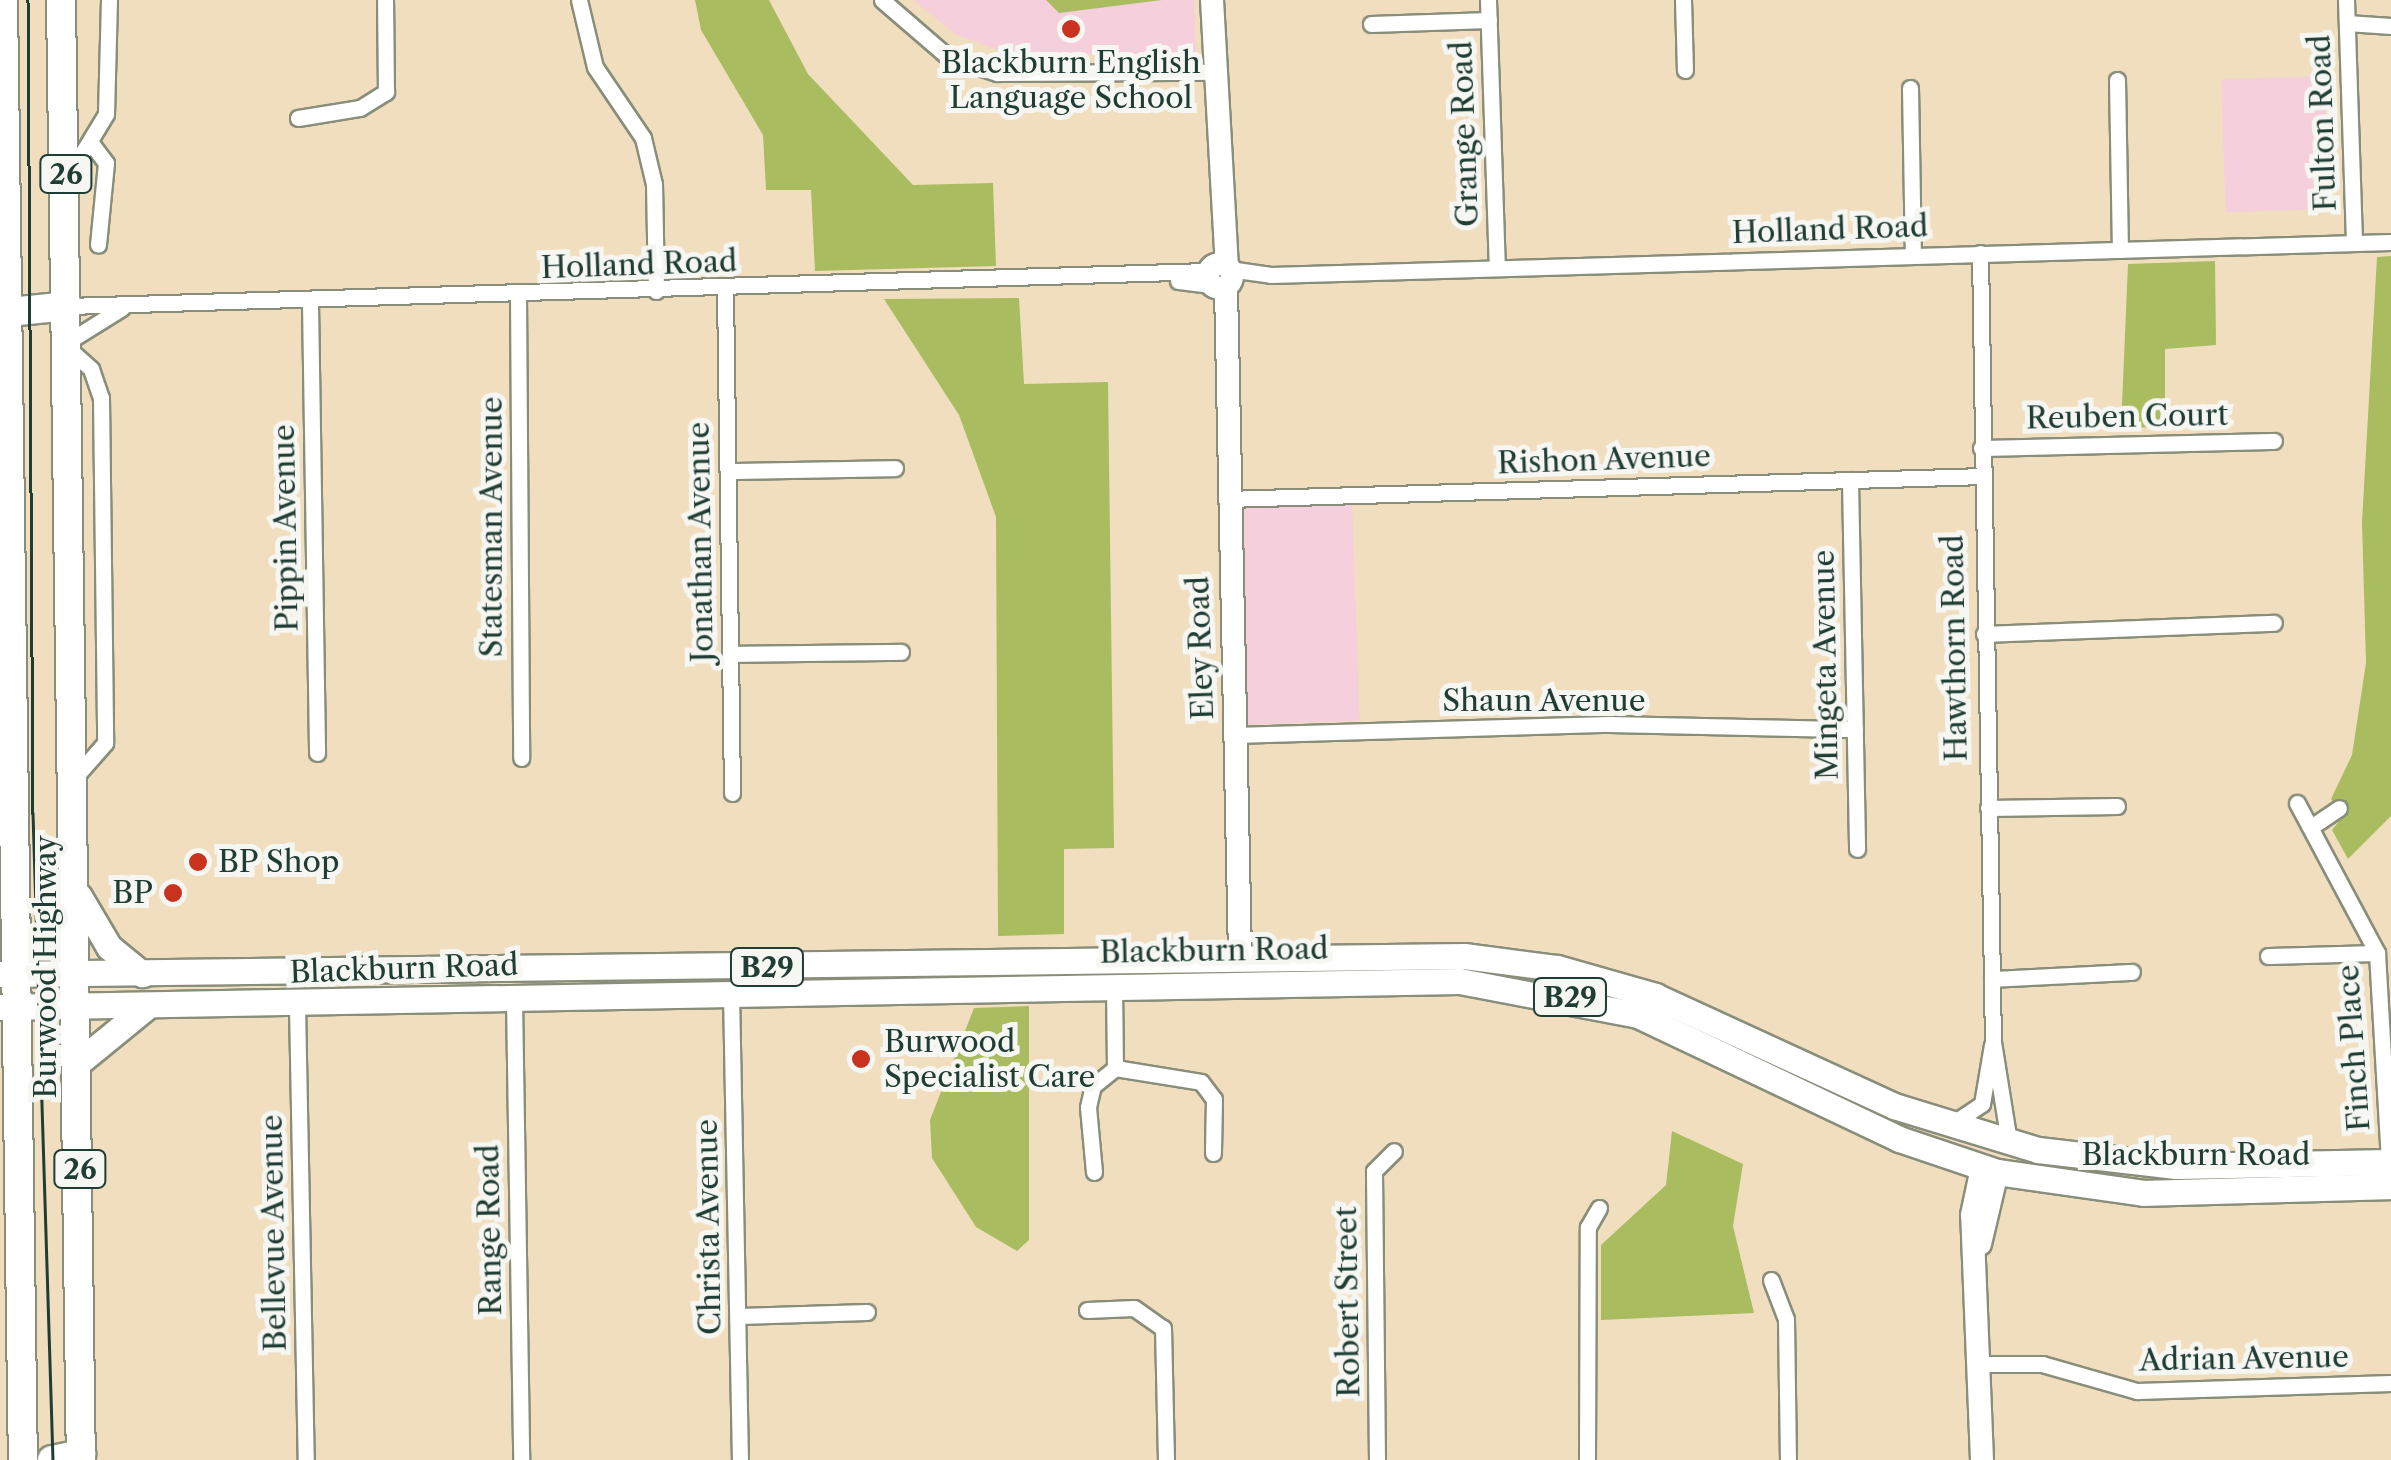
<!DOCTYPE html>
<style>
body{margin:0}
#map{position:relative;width:2391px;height:1460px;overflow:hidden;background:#f0debf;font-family:"Libre Caslon Text",serif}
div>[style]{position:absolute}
.built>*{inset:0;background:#f5cfdb;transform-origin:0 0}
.green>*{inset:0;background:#aabc60}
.roads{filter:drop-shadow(2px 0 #888e7a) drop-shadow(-2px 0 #888e7a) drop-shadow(0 2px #888e7a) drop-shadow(0 -2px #888e7a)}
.street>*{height:15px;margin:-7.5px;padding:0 7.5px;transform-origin:7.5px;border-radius:7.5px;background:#fff}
.secondary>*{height:22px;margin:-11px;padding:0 11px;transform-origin:11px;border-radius:11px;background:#fff}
.secondary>.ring{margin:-11px;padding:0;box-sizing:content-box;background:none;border:22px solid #fff;border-radius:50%}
.primary>*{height:25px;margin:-12.5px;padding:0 12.5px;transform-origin:12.5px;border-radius:12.5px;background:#fff}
.highway>*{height:28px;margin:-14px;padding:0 14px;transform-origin:14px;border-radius:14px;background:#fff}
.tram>*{height:2.5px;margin:-1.25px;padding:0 1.25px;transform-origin:1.25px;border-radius:1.25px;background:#1f3d34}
.dots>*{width:28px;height:28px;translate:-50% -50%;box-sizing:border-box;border:5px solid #f6f6f2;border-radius:50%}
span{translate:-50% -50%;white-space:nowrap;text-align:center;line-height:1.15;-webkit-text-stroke:10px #f6f6f2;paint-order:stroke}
.shield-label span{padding:2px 8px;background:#f6f6f2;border:2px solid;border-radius:8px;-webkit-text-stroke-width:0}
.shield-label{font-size:28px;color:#1f3d34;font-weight:700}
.poi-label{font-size:30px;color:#1f3d34}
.left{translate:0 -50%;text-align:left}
.right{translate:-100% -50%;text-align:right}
.street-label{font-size:30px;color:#1f3d34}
</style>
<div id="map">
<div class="built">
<div style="clip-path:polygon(913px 0,1194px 0,1196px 52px,1018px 57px,957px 35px)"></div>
<div style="left:2324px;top:76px;width:133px;height:103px;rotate:88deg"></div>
<div style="left:1352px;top:501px;width:220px;height:118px;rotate:88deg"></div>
</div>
<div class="green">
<div style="clip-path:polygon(695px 0,769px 0,808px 74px,913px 185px,993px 183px,996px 266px,815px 271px,811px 190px,766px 190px,763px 135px,701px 30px)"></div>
<div style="clip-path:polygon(1046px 0,1162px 0,1059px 13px)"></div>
<div style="clip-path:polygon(2391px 256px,2391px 816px,2348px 859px,2332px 830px,2343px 816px,2331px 799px,2352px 755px,2366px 663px,2362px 522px,2377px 257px)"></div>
<div style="clip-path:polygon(2215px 261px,2216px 345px,2165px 349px,2165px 427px,2121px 428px,2128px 264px)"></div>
<div style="clip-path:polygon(1019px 298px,1024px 384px,1108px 382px,1114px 848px,1064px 849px,1064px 934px,998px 936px,996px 517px,959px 415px,884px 299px)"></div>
<div style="clip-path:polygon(1029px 1006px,1029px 1240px,1017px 1251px,976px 1227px,932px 1158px,930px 1120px,974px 1008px)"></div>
<div style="clip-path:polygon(1672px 1131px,1743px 1164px,1733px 1226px,1754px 1313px,1601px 1320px,1601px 1245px,1666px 1185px)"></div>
</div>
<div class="roads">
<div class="street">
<div style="left:579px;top:0;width:69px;rotate:76.6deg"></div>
<div style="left:595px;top:67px;width:86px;rotate:55.9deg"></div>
<div style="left:643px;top:138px;width:47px;rotate:76.6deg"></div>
<div style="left:654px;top:184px;width:107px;rotate:88.9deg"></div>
<div style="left:882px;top:0;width:87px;rotate:40.8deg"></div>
<div style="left:948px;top:57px;width:52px;rotate:18.1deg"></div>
<div style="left:997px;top:73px;width:217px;rotate:-0.3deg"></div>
<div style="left:1488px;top:0;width:267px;rotate:88.1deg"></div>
<div style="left:1683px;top:0;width:70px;rotate:88.4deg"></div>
<div style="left:2346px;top:0;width:243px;rotate:88.1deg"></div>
<div style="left:2347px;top:23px;width:44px;rotate:3.9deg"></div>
<div style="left:1371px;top:24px;width:118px;rotate:-1.9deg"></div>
<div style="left:2117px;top:80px;width:170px;rotate:89deg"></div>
<div style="left:1910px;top:88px;width:167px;rotate:89deg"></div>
<div style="left:298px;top:118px;width:63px;rotate:-9.2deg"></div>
<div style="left:360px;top:108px;width:31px;rotate:-32deg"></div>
<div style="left:386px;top:92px;width:92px;rotate:-90.6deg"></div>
<div style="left:91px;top:143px;width:25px;rotate:53deg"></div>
<div style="left:106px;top:163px;width:82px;rotate:95.6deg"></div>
<div style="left:69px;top:175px;width:71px;rotate:-58.8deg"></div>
<div style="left:106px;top:114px;width:114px;rotate:-88.5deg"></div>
<div style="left:1980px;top:253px;width:789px;rotate:89.06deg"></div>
<div style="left:1993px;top:1042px;width:101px;rotate:80.9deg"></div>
<div style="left:1229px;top:269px;width:42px;rotate:8.1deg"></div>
<div style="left:1271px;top:275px;width:1120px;rotate:-1.69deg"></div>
<div style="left:1178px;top:281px;width:34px;rotate:7deg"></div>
<div style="left:725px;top:290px;width:503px;rotate:89.2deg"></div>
<div style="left:518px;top:296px;width:462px;rotate:89.6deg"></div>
<div style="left:310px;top:303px;width:450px;rotate:89.1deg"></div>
<div style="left:68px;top:306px;width:1143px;rotate:-1.76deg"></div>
<div style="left:69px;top:341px;width:62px;rotate:-31.9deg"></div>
<div style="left:69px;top:349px;width:30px;rotate:42deg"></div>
<div style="left:91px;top:369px;width:31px;rotate:71deg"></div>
<div style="left:101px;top:398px;width:345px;rotate:89.3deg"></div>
<div style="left:105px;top:743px;width:41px;rotate:131.1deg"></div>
<div style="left:1981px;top:448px;width:293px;rotate:-1.4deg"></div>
<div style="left:728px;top:471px;width:167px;rotate:-1deg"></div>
<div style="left:1850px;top:480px;width:369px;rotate:88.9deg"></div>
<div style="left:1227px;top:499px;width:755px;rotate:-1.74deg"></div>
<div style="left:1984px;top:634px;width:290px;rotate:-2.2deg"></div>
<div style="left:730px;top:654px;width:171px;rotate:-0.7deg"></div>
<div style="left:1234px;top:735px;width:375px;rotate:-1.7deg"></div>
<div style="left:1609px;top:724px;width:246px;rotate:1.2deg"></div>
<div style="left:2297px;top:803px;width:170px;rotate:61.9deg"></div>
<div style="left:2377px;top:953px;width:209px;rotate:86.7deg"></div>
<div style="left:1988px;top:808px;width:129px;rotate:-0.9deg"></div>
<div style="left:2314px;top:825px;width:30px;rotate:-34deg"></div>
<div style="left:2268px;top:956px;width:109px;rotate:-1.6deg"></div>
<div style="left:1992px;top:979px;width:140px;rotate:-2.9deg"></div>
<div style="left:1114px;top:986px;width:82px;rotate:89.3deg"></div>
<div style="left:731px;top:993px;width:467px;rotate:88.9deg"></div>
<div style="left:514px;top:999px;width:461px;rotate:89.1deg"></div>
<div style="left:297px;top:1005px;width:455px;rotate:88.9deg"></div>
<div style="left:1952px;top:1124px;width:36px;rotate:-34deg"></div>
<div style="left:1982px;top:1104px;width:60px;rotate:-80.4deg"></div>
<div style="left:1094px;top:1172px;width:65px;rotate:-95.3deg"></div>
<div style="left:1088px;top:1107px;width:22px;rotate:-77deg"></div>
<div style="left:1093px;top:1086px;width:28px;rotate:-39deg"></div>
<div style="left:1115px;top:1068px;width:87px;rotate:9.2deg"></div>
<div style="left:1201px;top:1082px;width:21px;rotate:53deg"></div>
<div style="left:1214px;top:1099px;width:54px;rotate:91.1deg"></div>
<div style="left:1771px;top:1280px;width:42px;rotate:69deg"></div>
<div style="left:1786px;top:1319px;width:141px;rotate:89.2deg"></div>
<div style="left:1087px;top:1310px;width:47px;rotate:-2.4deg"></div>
<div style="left:1134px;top:1308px;width:35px;rotate:35deg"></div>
<div style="left:1163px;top:1328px;width:132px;rotate:88.7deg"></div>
<div style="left:739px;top:1316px;width:128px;rotate:-1.8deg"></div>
<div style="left:1981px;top:1364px;width:61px"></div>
<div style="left:2042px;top:1364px;width:99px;rotate:15.9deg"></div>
<div style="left:2137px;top:1391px;width:254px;rotate:-1.8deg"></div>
<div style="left:1377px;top:1460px;width:289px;rotate:-90.6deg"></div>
<div style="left:1374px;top:1171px;width:28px;rotate:-45deg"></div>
<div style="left:1587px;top:1460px;width:233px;rotate:-89.8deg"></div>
<div style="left:1588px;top:1227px;width:22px;rotate:-60deg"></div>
</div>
<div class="secondary">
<div style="left:1212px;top:0;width:267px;rotate:86.8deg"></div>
<div class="ring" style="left:1208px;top:264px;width:2px;height:2px"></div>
<div style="left:1226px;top:287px;width:670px;rotate:88.8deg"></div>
<div style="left:1980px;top:1244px;width:74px;rotate:-76.7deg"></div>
<div style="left:1982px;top:1460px;width:245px;rotate:-92.3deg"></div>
<div style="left:1972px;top:1215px;width:48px;rotate:-78deg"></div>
</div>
<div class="primary">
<div style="left:79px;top:896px;width:59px;rotate:59.5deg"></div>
<div style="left:109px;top:947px;width:43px;rotate:39.3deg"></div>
<div style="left:0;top:974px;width:1464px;rotate:-0.7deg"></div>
<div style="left:1464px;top:956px;width:94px;rotate:7.4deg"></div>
<div style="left:1557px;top:968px;width:102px;rotate:15.9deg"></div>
<div style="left:1655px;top:996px;width:263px;rotate:24.7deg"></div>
<div style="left:1894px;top:1106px;width:151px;rotate:17deg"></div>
<div style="left:2038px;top:1150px;width:139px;rotate:6.6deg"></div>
<div style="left:2176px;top:1166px;width:215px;rotate:-1.1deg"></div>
<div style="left:0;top:1007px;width:1460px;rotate:-1.02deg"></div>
<div style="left:1460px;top:981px;width:181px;rotate:10.8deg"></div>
<div style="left:1638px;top:1015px;width:289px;rotate:25.4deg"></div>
<div style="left:1899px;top:1139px;width:103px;rotate:18.6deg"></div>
<div style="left:1997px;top:1172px;width:148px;rotate:8.1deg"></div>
<div style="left:2144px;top:1193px;width:247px;rotate:-1.6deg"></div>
<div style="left:79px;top:1062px;width:85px;rotate:-39.3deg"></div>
</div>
<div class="highway">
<div style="left:3px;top:0;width:1460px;rotate:89.22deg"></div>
<div style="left:61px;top:0;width:1460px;rotate:89.22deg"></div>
<div style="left:9px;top:312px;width:59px;rotate:-5.8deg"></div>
<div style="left:52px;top:1460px;width:30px;rotate:-12deg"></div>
</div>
</div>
<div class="tram">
<div style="left:28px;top:0;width:813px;rotate:89.65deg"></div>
<div style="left:33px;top:813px;width:647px;rotate:88.23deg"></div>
</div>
<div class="dots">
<div style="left:1071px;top:29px;background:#c8321e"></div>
<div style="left:198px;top:862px;background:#c8321e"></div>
<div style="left:173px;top:893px;background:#c8321e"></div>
<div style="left:861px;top:1059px;background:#c8321e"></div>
</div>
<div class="shield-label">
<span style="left:66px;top:174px">26</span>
<span style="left:767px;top:967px">B29</span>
<span style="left:1570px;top:997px">B29</span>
<span style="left:80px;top:1169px">26</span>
</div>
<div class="poi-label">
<span style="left:1071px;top:80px">Blackburn English<br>Language School</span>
<span class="left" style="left:218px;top:862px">BP Shop</span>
<span class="right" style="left:153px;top:893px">BP</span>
<span class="left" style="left:884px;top:1059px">Burwood<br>Specialist Care</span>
</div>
<div class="street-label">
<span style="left:2323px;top:123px;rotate:-92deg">Fulton Road</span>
<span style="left:1465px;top:134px;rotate:-92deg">Grange Road</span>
<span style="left:1830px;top:230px;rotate:-2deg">Holland Road</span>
<span style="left:639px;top:265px;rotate:-2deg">Holland Road</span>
<span style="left:2127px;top:417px;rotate:-1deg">Reuben Court</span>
<span style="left:1604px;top:460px;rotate:-2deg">Rishon Avenue</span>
<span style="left:492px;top:527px;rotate:-90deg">Statesman Avenue</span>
<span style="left:286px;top:528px;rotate:-91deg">Pippin Avenue</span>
<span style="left:701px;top:542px;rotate:-91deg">Jonathan Avenue</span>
<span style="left:1201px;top:648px;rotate:-92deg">Eley Road</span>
<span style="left:1955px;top:648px;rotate:-91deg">Hawthorn Road</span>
<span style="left:1826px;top:665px;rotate:-91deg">Mingeta Avenue</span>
<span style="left:1544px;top:701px">Shaun Avenue</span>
<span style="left:1214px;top:951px;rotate:-1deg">Blackburn Road</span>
<span style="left:46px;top:967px;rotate:-90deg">Burwood Highway</span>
<span style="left:404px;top:969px;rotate:-2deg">Blackburn Road</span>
<span style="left:2354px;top:1048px;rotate:-94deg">Finch Place</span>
<span style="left:2196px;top:1155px">Blackburn Road</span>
<span style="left:709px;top:1227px;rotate:-91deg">Christa Avenue</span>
<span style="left:490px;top:1230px;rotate:-91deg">Range Road</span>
<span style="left:274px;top:1233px;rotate:-91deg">Bellevue Avenue</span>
<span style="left:1348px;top:1302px;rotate:-91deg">Robert Street</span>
<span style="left:2244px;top:1359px;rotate:-1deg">Adrian Avenue</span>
</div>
</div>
